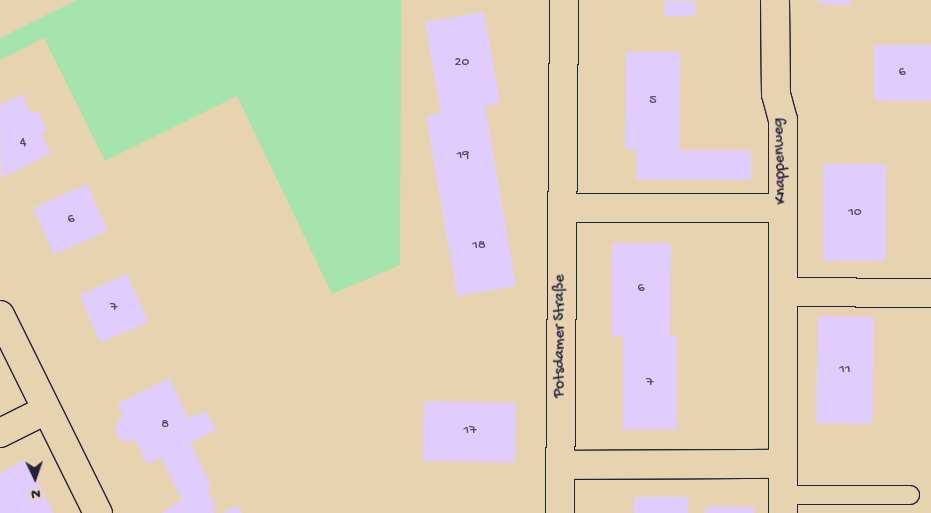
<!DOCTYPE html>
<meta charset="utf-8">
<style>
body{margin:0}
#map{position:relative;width:931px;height:513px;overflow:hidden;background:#e8d3b1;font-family:"Gochi Hand",sans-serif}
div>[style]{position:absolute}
.green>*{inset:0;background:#a5e4ac}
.building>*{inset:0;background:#e0cdfe;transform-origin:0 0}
.roads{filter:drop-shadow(1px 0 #22223b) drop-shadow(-1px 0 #22223b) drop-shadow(0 1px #22223b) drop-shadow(0 -1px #22223b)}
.service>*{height:18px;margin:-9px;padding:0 9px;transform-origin:9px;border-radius:9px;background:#e8d3b1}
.minor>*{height:28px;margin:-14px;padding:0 14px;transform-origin:14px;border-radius:14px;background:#e8d3b1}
.tertiary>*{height:28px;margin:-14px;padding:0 14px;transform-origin:14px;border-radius:14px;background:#e8d3b1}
span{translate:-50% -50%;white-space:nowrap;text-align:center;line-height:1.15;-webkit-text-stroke:5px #e8d3b1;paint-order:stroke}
.number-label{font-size:14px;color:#524d6c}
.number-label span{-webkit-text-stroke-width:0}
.street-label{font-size:16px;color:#22223b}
.north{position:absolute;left:10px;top:453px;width:50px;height:50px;-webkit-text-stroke:4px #e8d3b1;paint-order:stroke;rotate:177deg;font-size:14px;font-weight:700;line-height:20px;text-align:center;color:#22223b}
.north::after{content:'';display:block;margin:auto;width:18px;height:22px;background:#22223b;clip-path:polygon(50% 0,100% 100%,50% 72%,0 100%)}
</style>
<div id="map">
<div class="green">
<div style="clip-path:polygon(77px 0,401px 0,400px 265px,332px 294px,237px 96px,105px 161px,44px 38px,0 60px,0 38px)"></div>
</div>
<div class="building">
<div style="clip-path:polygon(818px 0,850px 0,850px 5px,818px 4px)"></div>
<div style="left:664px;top:1px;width:31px;height:15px"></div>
<div style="clip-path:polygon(484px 12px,500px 103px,485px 106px,516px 286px,457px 296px,426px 116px,441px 113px,425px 22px)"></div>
<div style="left:874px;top:45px;width:57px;height:56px"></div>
<div style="clip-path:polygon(626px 52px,680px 52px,679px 150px,751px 150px,751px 180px,636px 180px,636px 149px,625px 149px)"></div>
<div style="clip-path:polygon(22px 94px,31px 114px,38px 111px,47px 130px,41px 133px,51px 153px,1px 178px,0 105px)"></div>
<div style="left:823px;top:164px;width:63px;height:97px"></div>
<div style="left:87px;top:184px;width:51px;height:59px;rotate:66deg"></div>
<div style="clip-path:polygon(612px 243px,671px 243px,670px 335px,677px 336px,677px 430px,623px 430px,623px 336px,612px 336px)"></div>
<div style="left:127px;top:274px;width:52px;height:52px;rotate:66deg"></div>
<div style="left:818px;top:316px;width:56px;height:107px;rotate:1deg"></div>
<div style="clip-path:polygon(169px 378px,189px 419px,206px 411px,216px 430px,190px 443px,211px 486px,207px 489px,216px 507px,213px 509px,215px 513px,161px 513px,182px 500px,161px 457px,147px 464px,134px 439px,128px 442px,119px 439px,115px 430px,118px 419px,124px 417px,117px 404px)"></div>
<div style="left:424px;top:401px;width:92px;height:60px;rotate:1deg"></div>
<div style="clip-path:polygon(25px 459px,54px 513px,0 513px,0 473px)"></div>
<div style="left:634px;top:497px;width:54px;height:16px"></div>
<div style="clip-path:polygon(238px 505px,242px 513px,222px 513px)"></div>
<div style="clip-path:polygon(705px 506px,754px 507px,754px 513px,705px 513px)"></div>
</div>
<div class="roads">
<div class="service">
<div style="left:783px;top:495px;width:127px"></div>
</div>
<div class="minor">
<div style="left:775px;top:0;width:94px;rotate:89.4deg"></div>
<div style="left:776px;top:94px;width:27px;rotate:75deg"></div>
<div style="left:783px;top:120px;width:393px;rotate:90deg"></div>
<div style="left:562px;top:208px;width:221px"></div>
<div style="left:783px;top:292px;width:148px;rotate:0.4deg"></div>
<div style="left:0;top:433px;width:51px;rotate:-26.6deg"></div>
<div style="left:560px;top:465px;width:223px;rotate:-0.3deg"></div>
<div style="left:560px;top:513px;width:513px;rotate:-89.55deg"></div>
</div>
<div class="tertiary">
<div style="left:0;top:315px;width:221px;rotate:63.7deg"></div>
</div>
</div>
<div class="number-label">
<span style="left:462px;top:63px">20</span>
<span style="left:902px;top:73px">6</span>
<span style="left:653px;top:101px">5</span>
<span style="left:23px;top:143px">4</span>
<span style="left:463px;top:156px">19</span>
<span style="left:855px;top:213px">10</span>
<span style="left:71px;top:220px">6</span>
<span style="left:479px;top:246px">18</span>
<span style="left:641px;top:289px">6</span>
<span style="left:114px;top:308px">7</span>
<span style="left:845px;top:370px">11</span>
<span style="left:650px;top:383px">7</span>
<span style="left:165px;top:425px">8</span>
<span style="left:470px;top:431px">17</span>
</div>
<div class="street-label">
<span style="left:781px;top:161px;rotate:-92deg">Knappenweg</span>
<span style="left:561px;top:336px;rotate:-90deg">Potsdamer Straße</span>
</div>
<div class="north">N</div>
</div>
